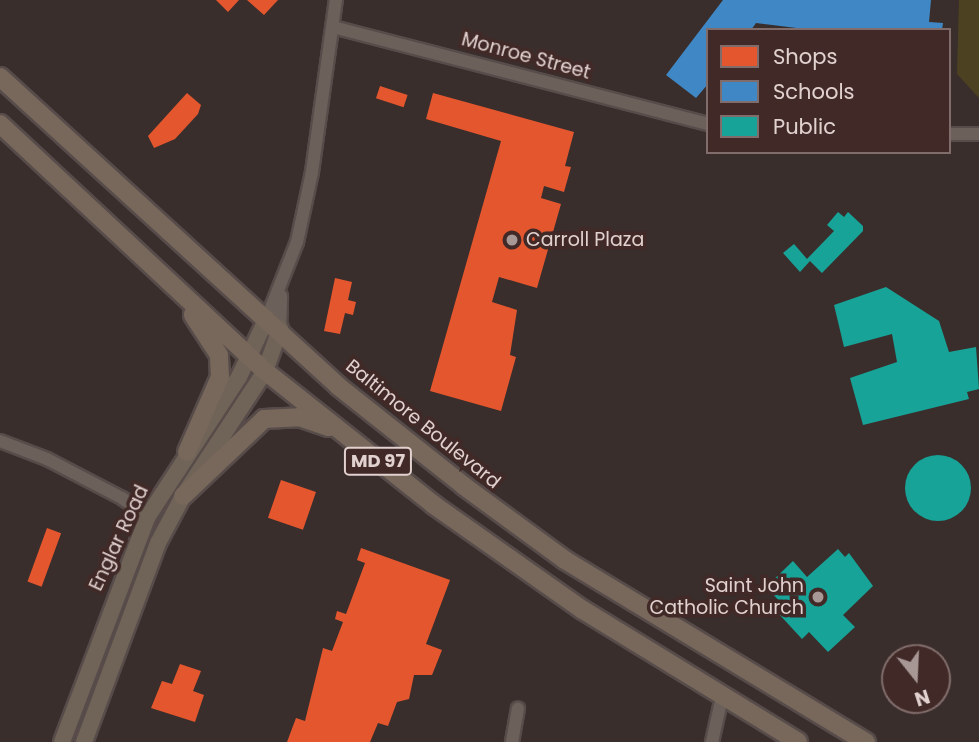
<!DOCTYPE html>
<style>
body{margin:0}
#map{position:relative;width:979px;height:742px;overflow:hidden;background:#3a2e2c;font-family:Poppins,sans-serif}
div>[style]{position:absolute}
.green>*{inset:0;background:#4c4222}
.shops>*{inset:0;background:#e4572e;transform-origin:0 0}
.schools>*{inset:0;background:#3f88c5}
.public>*{inset:0;background:#17a398}
.round{border-radius:50%}
.roads{filter:drop-shadow(2px 0 #574c4a) drop-shadow(-2px 0 #574c4a) drop-shadow(0 2px #574c4a) drop-shadow(0 -2px #574c4a)}
.minor>*{height:12px;margin:-6px;padding:0 6px;transform-origin:6px;border-radius:6px;background:#6c615a}
.major>*{height:16px;margin:-8px;padding:0 8px;transform-origin:8px;border-radius:8px;background:#706357}
.highway>*{height:18px;margin:-9px;padding:0 9px;transform-origin:9px;border-radius:9px;background:#78685b}
.dots>*{width:19px;height:19px;translate:-50% -50%;box-sizing:border-box;border:4px solid #402926;border-radius:50%}
span{translate:-50% -50%;white-space:nowrap;text-align:center;line-height:1.15;-webkit-text-stroke:7px #402926;paint-order:stroke}
.shield-label span{padding:2px 5px;background:#402926;border:2px solid;border-radius:5px;-webkit-text-stroke-width:0}
.shield-label{font-size:18px;color:#e1d1cf;font-weight:700}
.street-label{font-size:19px;color:#e1d1cf}
.poi-label{font-size:19px;color:#e1d1cf}
.left{translate:0 -50%;text-align:left}
.right{translate:-100% -50%;text-align:right}
.legend{position:absolute;left:706px;top:28px;width:245px;height:126px;box-sizing:border-box;background:#402926;border:2px solid #806c6a;margin:0;padding:9px 12px;list-style:none;font-size:21px;color:#e1d1cf}
.legend li{display:flex;align-items:center;gap:14px;height:35px}
.legend b{width:35px;border:2px solid #806c6a}
.north{position:absolute;left:881px;top:644px;width:70px;height:70px;box-sizing:border-box;background:#402926;border:2px solid #806c6a;border-radius:50%;rotate:162deg;font-size:19px;font-weight:700;line-height:28px;text-align:center;color:#e1d1cf}
.north::after{content:'';display:block;margin:auto;width:24px;height:32px;background:#a79896;clip-path:polygon(50% 0,100% 100%,50% 72%,0 100%)}
</style>
<div id="map">
<div class="green">
<div style="clip-path:polygon(959px 0,979px 0,979px 98px,957px 74px)"></div>
</div>
<div class="shops">
<div style="clip-path:polygon(216px 0,239px 0,228px 12px)"></div>
<div style="clip-path:polygon(247px 0,278px 0,264px 15px)"></div>
<div style="left:380px;top:86px;width:29px;height:13px;rotate:18deg"></div>
<div style="clip-path:polygon(187px 93px,201px 105px,198px 114px,175px 139px,154px 148px,148px 136px)"></div>
<div style="clip-path:polygon(433px 93px,574px 132px,565px 166px,571px 167px,564px 192px,544px 186px,541px 198px,561px 204px,537px 288px,499px 277px,492px 302px,517px 310px,510px 355px,516px 357px,501px 411px,430px 391px,501px 141px,426px 119px)"></div>
<div style="clip-path:polygon(335px 278px,352px 282px,348px 300px,356px 302px,353px 315px,345px 313px,340px 334px,324px 331px)"></div>
<div style="left:281px;top:480px;width:37px;height:40px;rotate:19deg"></div>
<div style="left:47px;top:528px;width:15px;height:57px;rotate:20deg"></div>
<div style="clip-path:polygon(361px 548px,450px 580px,426px 644px,442px 650px,432px 675px,414px 675px,409px 699px,397px 702px,388px 726px,378px 723px,370px 742px,287px 742px,296px 718px,305px 721px,323px 648px,332px 651px,343px 622px,335px 619px,337px 611px,346px 614px,365px 563px,357px 560px)"></div>
<div style="clip-path:polygon(180px 664px,201px 671px,193px 691px,204px 695px,195px 722px,151px 708px,162px 681px,172px 684px)"></div>
</div>
<div class="schools">
<div style="clip-path:polygon(723px 0,931px 0,929px 22px,943px 23px,942px 30px,813px 30px,756px 23px,751px 30px,708px 30px,708px 84px,696px 98px,666px 75px)"></div>
</div>
<div class="public">
<div style="clip-path:polygon(838px 212px,844px 217px,848px 212px,863px 226px,863px 231px,822px 273px,810px 261px,800px 272px,783px 253px,794px 244px,807px 259px,834px 231px,827px 225px)"></div>
<div style="clip-path:polygon(886px 287px,939px 321px,949px 352px,976px 347px,979px 389px,967px 392px,969px 399px,863px 425px,850px 378px,897px 362px,892px 334px,844px 347px,834px 305px)"></div>
<div class="round" style="left:905px;top:455px;width:66px;height:66px"></div>
<div style="clip-path:polygon(838px 549px,845px 557px,849px 553px,873px 586px,843px 615px,855px 627px,828px 652px,809px 632px,802px 639px,778px 613px,785px 607px,766px 587px,793px 561px,807px 577px)"></div>
</div>
<div class="roads">
<div class="minor">
<div style="left:333px;top:27px;width:387px;rotate:14.5deg"></div>
<div style="left:949px;top:134px;width:30px"></div>
<div style="left:267px;top:318px;width:82px;rotate:-68.5deg"></div>
<div style="left:297px;top:242px;width:72px;rotate:-77.9deg"></div>
<div style="left:312px;top:172px;width:174px;rotate:-82.1deg"></div>
<div style="left:280px;top:329px;width:33px;rotate:-88deg"></div>
<div style="left:0;top:441px;width:50px;rotate:21deg"></div>
<div style="left:47px;top:459px;width:85px;rotate:27.5deg"></div>
<div style="left:122px;top:498px;width:32px;rotate:35deg"></div>
<div style="left:512px;top:742px;width:34px;rotate:-80deg"></div>
<div style="left:712px;top:742px;width:46px;rotate:-77.5deg"></div>
</div>
<div class="major">
<div style="left:62px;top:742px;width:242px;rotate:-69.2deg"></div>
<div style="left:148px;top:516px;width:166px;rotate:-56.8deg"></div>
<div style="left:239px;top:377px;width:65px;rotate:-64.6deg"></div>
<div style="left:84px;top:742px;width:212px;rotate:-69.6deg"></div>
<div style="left:158px;top:543px;width:53px;rotate:-62deg"></div>
<div style="left:183px;top:496px;width:149px;rotate:-56.7deg"></div>
<div style="left:265px;top:371px;width:45px;rotate:-70.3deg"></div>
</div>
<div class="highway">
<div style="left:0;top:77px;width:458px;rotate:42.4deg"></div>
<div style="left:338px;top:386px;width:161px;rotate:38.4deg"></div>
<div style="left:464px;top:486px;width:125px;rotate:36.2deg"></div>
<div style="left:565px;top:560px;width:352px;rotate:31.2deg"></div>
<div style="left:0;top:124px;width:362px;rotate:43deg"></div>
<div style="left:265px;top:371px;width:216px;rotate:38.4deg"></div>
<div style="left:434px;top:505px;width:182px;rotate:35.2deg"></div>
<div style="left:583px;top:610px;width:252px;rotate:31.5deg"></div>
<div style="left:187px;top:452px;width:82px;rotate:-66.3deg"></div>
<div style="left:220px;top:377px;width:22px;rotate:-93deg"></div>
<div style="left:219px;top:355px;width:48px;rotate:-123deg"></div>
<div style="left:183px;top:496px;width:112px;rotate:-43.5deg"></div>
<div style="left:264px;top:419px;width:35px;rotate:-3deg"></div>
<div style="left:299px;top:417px;width:31px;rotate:19deg"></div>
</div>
</div>
<div class="dots">
<div style="left:512px;top:240px;background:#a79896"></div>
<div style="left:818px;top:597px;background:#a79896"></div>
</div>
<div class="shield-label">
<span style="left:378px;top:461px">MD 97</span>
</div>
<div class="street-label">
<span style="left:526px;top:56px;rotate:15deg">Monroe Street</span>
<span style="left:423px;top:424px;rotate:39deg">Baltimore Boulevard</span>
<span style="left:119px;top:538px;rotate:-65deg">Englar Road</span>
</div>
<div class="poi-label">
<span class="left" style="left:526px;top:240px">Carroll Plaza</span>
<span class="right" style="left:804px;top:597px">Saint John<br>Catholic Church</span>
</div>
<ul class="legend">
<li><b style="height:19px;background:#e4572e"></b>Shops</li>
<li><b style="height:19px;background:#3f88c5"></b>Schools</li>
<li><b style="height:19px;background:#17a398"></b>Public</li>
</ul>
<div class="north">N</div>
</div>
